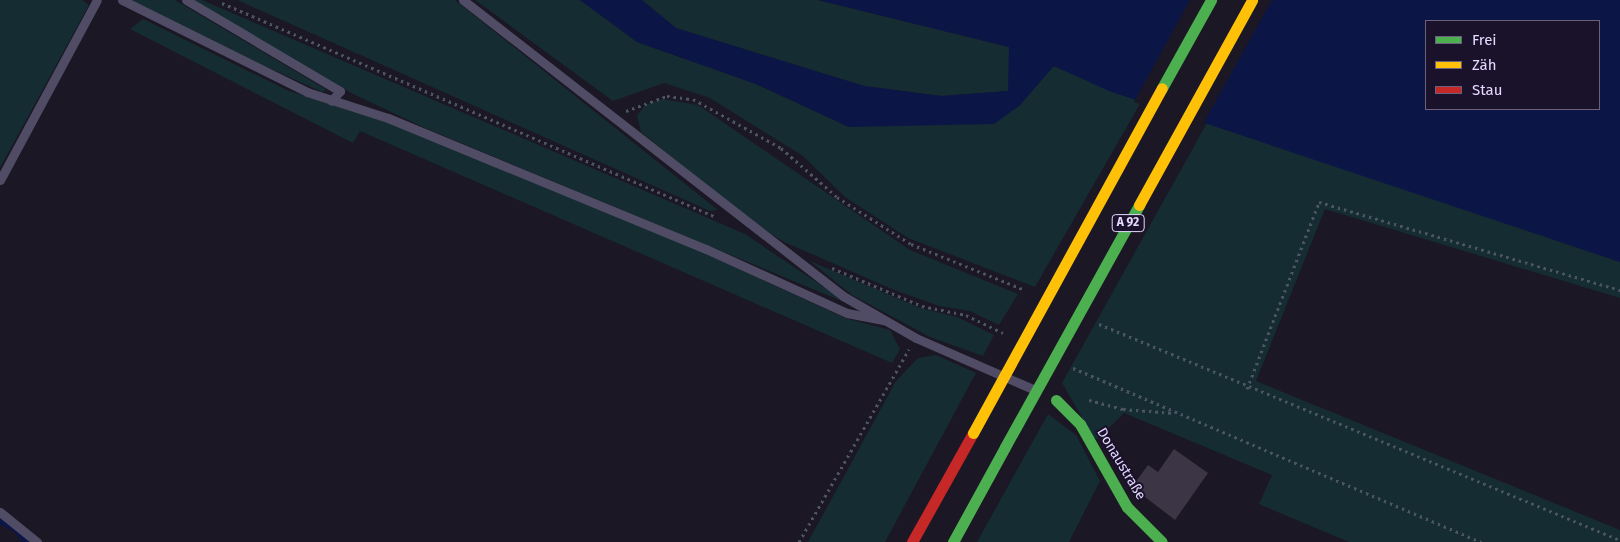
<!DOCTYPE html>
<meta charset="utf-8">
<style>
body{margin:0}
#map{position:relative;width:1620px;height:542px;overflow:hidden;background:#1b1724;font-family:"Fira Sans",sans-serif}
div>[style]{position:absolute}
.green>*{inset:0;background:#152c32}
.water>*{inset:0;background:#0c1646}
.pier>*{inset:0;background:#1b1724}
.stream>*{height:5.5px;margin:-2.75px;padding:0 2.75px;transform-origin:2.75px;border-radius:2.75px;background:#0c1646}
.building>*{inset:0;background:#3b3546}
.path>*{height:3px;margin-top:-1.5px;transform-origin:0;background:repeating-linear-gradient(90deg,#4d5565 0 2.5px,transparent 0 6.5px)}
.lane>*{height:9px;margin:-4.5px;padding:0 4.5px;transform-origin:4.5px;border-radius:4.5px;background:#514c65}
.fast>*{height:11px;margin:-5.5px;padding:0 5.5px;transform-origin:5.5px;border-radius:5.5px;background:#4caf50}
.jam>*{height:11px;margin:-5.5px;padding:0 5.5px;transform-origin:5.5px;border-radius:5.5px;background:#c62828}
.fast-bridge>*{height:11px;margin:-5.5px;padding:0 5.5px;transform-origin:5.5px;border-radius:5.5px;background:#4caf50}
.slow-bridge>*{height:11px;margin:-5.5px;padding:0 5.5px;transform-origin:5.5px;border-radius:5.5px;background:#ffc107}
span{translate:-50% -50%;white-space:nowrap;text-align:center;line-height:1.15;-webkit-text-stroke:4px #1a112a;paint-order:stroke}
.shield-label span{padding:1px 4px;background:#1a112a;border:1px solid;border-radius:4px;-webkit-text-stroke-width:0}
.shield-label{font-size:12px;color:#e5daff;font-weight:700}
.street-label{font-size:14px;color:#e5daff}
.legend{position:absolute;left:1425px;top:20px;width:175px;height:90px;box-sizing:border-box;background:#1a112a;border:1px solid #6b617f;margin:0;padding:6px 9px;list-style:none;font-size:15px;color:#e5daff}
.legend li{display:flex;align-items:center;gap:10px;height:25px}
.legend b{width:25px;border:1px solid #6b617f}
</style>
<div id="map">
<div class="green">
<div style="clip-path:polygon(0 0,82px 0,89px 5px,0 168px)"></div>
<div style="clip-path:polygon(131px 0,175px 0,327px 90px,322px 92px,221px 46px)"></div>
<div style="clip-path:polygon(192px 0,202px 0,745px 234px,849px 304px,425px 128px,351px 93px)"></div>
<div style="clip-path:polygon(237px 0,455px 0,718px 210px,710px 211px)"></div>
<div style="clip-path:polygon(475px 0,580px 0,637px 42px,756px 84px,849px 127px,1019px 106px,1053px 66px,1141px 102px,1035px 287px,908px 238px,845px 197px,803px 156px,710px 98px,664px 83px,613px 101px)"></div>
<div style="clip-path:polygon(642px 0,818px 0,1009px 47px,1009px 91px,941px 96px,864px 86px,676px 28px)"></div>
<div style="clip-path:polygon(143px 19px,289px 91px,379px 119px,700px 251px,845px 318px,890px 330px,900px 349px,892px 363px,360px 131px,353px 143px,130px 29px)"></div>
<div style="clip-path:polygon(662px 99px,698px 105px,910px 250px,1018px 294px,999px 325px,970px 311px,939px 306px,892px 289px,784px 242px,752px 222px,641px 132px,637px 116px,645px 105px)"></div>
<div style="clip-path:polygon(1207px 123px,1620px 262px,1620px 298px,1325px 209px,1256px 381px,1620px 530px,1620px 542px,1349px 542px,1259px 504px,1272px 475px,1124px 413px,1098px 439px,1094px 438px,1062px 383px)"></div>
<div style="clip-path:polygon(810px 261px,920px 308px,957px 317px,994px 335px,983px 356px,930px 337px,852px 295px)"></div>
<div style="clip-path:polygon(936px 355px,976px 373px,885px 542px,808px 542px,896px 381px,918px 358px)"></div>
<div style="clip-path:polygon(1048px 414px,1076px 435px,1100px 481px,1069px 542px,977px 542px)"></div>
</div>
<div class="water">
<div style="clip-path:polygon(evenodd,580px 0,642px 0,676px 28px,864px 86px,941px 96px,1008px 91px,1009px 47px,818px 0,1620px 0,1620px 262px,1109px 91px,1054px 66px,1019px 106px,994px 124px,849px 127px,756px 84px,637px 42px,580px 0,1426px 21px,1599px 21px,1599px 109px,1426px 109px,1426px 21px)"></div>
</div>
<div class="pier">
<div style="clip-path:polygon(1190px 0,1272px 0,1203px 124px,1134px 102px)"></div>
</div>
<div class="stream">
<div style="left:0;top:521px;width:18px;rotate:27deg"></div>
<div style="left:16px;top:529px;width:16px;rotate:52deg"></div>
</div>
<div class="building">
<div style="clip-path:polygon(1174px 449px,1208px 473px,1175px 520px,1132px 487px,1148px 465px,1158px 472px)"></div>
</div>
<div class="path">
<div style="left:222px;top:3px;width:538px;rotate:23.42deg"></div>
<div style="left:626px;top:111px;width:44px;rotate:-20.1deg"></div>
<div style="left:667px;top:96px;width:26px;rotate:7deg"></div>
<div style="left:693px;top:99px;width:101px;rotate:29.1deg"></div>
<div style="left:781px;top:148px;width:74px;rotate:41.2deg"></div>
<div style="left:837px;top:197px;width:88px;rotate:32.4deg"></div>
<div style="left:911px;top:244px;width:123px;rotate:22deg"></div>
<div style="left:832px;top:268px;width:98px;rotate:22.9deg"></div>
<div style="left:922px;top:306px;width:45px;rotate:11.6deg"></div>
<div style="left:966px;top:315px;width:41px;rotate:25.9deg"></div>
<div style="left:1099px;top:324px;width:564px;rotate:22.52deg"></div>
<div style="left:1073px;top:368px;width:444px;rotate:23.1deg"></div>
<div style="left:1247px;top:389px;width:200px;rotate:-68.9deg"></div>
<div style="left:1319px;top:202px;width:314px;rotate:16.3deg"></div>
<div style="left:1089px;top:400px;width:35px;rotate:15deg"></div>
<div style="left:1123px;top:409px;width:51px;rotate:4.5deg"></div>
<div style="left:799px;top:542px;width:222px;rotate:-60.3deg"></div>
</div>
<div class="lane">
<div style="left:122px;top:0;width:207px;rotate:26.4deg"></div>
<div style="left:307px;top:92px;width:85px;rotate:17.8deg"></div>
<div style="left:388px;top:118px;width:344px;rotate:22.4deg"></div>
<div style="left:706px;top:249px;width:155px;rotate:24.4deg"></div>
<div style="left:847px;top:313px;width:38px;rotate:11deg"></div>
<div style="left:186px;top:0;width:179px;rotate:30.6deg"></div>
<div style="left:340px;top:91px;width:13px;rotate:132deg"></div>
<div style="left:463px;top:0;width:482px;rotate:37.9deg"></div>
<div style="left:843px;top:296px;width:84px;rotate:29.9deg"></div>
<div style="left:916px;top:338px;width:128px;rotate:23.6deg"></div>
<div style="left:0;top:180px;width:204px;rotate:-61.7deg"></div>
<div style="left:0;top:512px;width:48px;rotate:39deg"></div>
</div>
<div class="fast">
<div style="left:1056px;top:400px;width:34px;rotate:45deg"></div>
<div style="left:1080px;top:424px;width:95px;rotate:60.5deg"></div>
<div style="left:1127px;top:507px;width:49px;rotate:45deg"></div>
<div style="left:953px;top:542px;width:108px;rotate:-61.3deg"></div>
</div>
<div class="jam">
<div style="left:912px;top:542px;width:125px;rotate:-60.8deg"></div>
</div>
<div class="fast-bridge">
<div style="left:1162px;top:88px;width:101px;rotate:-60.9deg"></div>
<div style="left:1005px;top:447px;width:277px;rotate:-61deg"></div>
</div>
<div class="slow-bridge">
<div style="left:1139px;top:205px;width:234px;rotate:-61.1deg"></div>
<div style="left:973px;top:433px;width:393px;rotate:-61.3deg"></div>
</div>
<div class="shield-label">
<span style="left:1128px;top:223px">A 92</span>
</div>
<div class="street-label">
<span style="left:1121px;top:464px;rotate:59deg">Donaustraße</span>
</div>
<ul class="legend">
<li><b style="height:6px;background:#4caf50"></b>Frei</li>
<li><b style="height:6px;background:#ffc107"></b>Zäh</li>
<li><b style="height:6px;background:#c62828"></b>Stau</li>
</ul>
</div>
